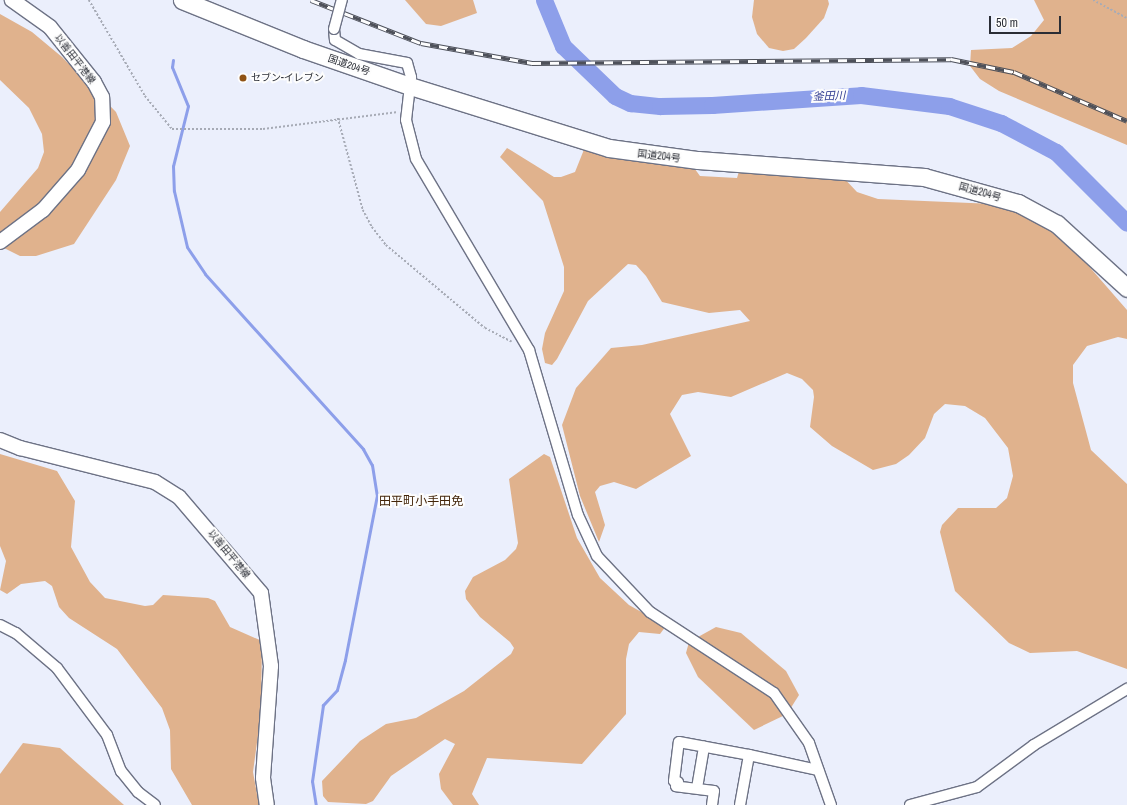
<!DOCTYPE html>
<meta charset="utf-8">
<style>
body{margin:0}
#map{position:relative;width:1127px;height:805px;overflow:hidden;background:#ebeffc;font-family:"Archivo Narrow","Noto Sans JP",sans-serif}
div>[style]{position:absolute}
.green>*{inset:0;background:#e0b28d}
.stream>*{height:3px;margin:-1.5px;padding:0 1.5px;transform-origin:1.5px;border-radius:1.5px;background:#8d9fea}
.river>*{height:17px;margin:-8.5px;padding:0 8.5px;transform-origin:8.5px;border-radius:8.5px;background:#8d9fea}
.path>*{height:1.5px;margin-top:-0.75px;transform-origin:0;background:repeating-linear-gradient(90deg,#a7abb6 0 2px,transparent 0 4px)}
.roads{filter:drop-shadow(1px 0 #6d7285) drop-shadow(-1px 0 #6d7285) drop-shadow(0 1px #6d7285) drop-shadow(0 -1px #6d7285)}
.minor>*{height:10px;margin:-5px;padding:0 5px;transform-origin:5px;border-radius:5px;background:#fff}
.secondary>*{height:14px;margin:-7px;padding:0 7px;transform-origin:7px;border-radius:7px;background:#fff}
.trunk>*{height:17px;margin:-8.5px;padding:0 8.5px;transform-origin:8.5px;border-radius:8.5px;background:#fff}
.rail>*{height:4.5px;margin-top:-2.25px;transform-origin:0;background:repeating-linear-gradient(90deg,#fdfdfd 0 9px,#4e515a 0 18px);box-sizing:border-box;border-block:1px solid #4e515a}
.bridges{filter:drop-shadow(1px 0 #6d7285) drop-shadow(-1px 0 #6d7285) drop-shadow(0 1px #6d7285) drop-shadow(0 -1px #6d7285)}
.minor-bridge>*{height:10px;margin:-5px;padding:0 5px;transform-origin:5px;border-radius:5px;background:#fff}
.dots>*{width:11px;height:11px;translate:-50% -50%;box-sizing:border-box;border:2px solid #fdfdfd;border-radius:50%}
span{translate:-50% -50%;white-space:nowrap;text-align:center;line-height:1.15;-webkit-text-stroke:4px #fdfdfd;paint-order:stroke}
.street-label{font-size:10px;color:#2a2d35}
.poi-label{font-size:10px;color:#2a2d35}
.left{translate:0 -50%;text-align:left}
.water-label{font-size:11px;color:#303b91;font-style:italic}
.quarter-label{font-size:12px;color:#422408}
.scale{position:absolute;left:989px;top:16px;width:72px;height:18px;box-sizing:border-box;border:2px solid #2a2d35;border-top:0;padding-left:5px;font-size:12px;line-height:14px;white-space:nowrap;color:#2a2d35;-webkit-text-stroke:3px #fdfdfd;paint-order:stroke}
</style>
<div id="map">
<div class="green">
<div style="clip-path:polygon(405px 0,473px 0,477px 13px,441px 26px,426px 24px)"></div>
<div style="clip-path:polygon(754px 0,828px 0,829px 4px,824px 18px,806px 38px,794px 49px,783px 51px,769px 48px,757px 34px,752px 17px)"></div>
<div style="clip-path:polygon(1034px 0,1127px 0,1127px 145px,999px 91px,980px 79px,970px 66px,971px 50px,1012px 48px,1031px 36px,1044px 20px)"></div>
<div style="clip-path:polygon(0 14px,32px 32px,62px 57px,116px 112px,130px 146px,116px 180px,74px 244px,36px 256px,20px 256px,0 246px,0 212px,38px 168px,44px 152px,42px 134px,29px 108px,0 80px)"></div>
<div style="clip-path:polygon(585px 147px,692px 165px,700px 176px,737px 178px,740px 168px,841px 175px,857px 192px,878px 199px,994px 204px,1040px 220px,1073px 248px,1127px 310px,1127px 339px,1118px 337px,1087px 346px,1073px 365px,1073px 383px,1091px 450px,1127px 484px,1127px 669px,1077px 651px,1030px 653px,1009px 643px,955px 591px,940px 532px,942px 525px,958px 508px,996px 508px,1007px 498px,1013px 476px,1008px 448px,985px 418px,965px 406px,945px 404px,934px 414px,925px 438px,909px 455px,896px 464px,873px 470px,832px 446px,810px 427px,814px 397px,813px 390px,802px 379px,787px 373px,731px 397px,698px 392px,682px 395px,670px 414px,691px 456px,636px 489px,614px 482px,600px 486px,595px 492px,605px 525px,599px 542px,580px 496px,562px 425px,576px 388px,611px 348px,642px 345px,750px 321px,740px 310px,709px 313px,662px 302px,646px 276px,636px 265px,628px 264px,588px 301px,557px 359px,552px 365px,545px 363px,542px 349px,545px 333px,564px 291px,564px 267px,543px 201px,500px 157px,507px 148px,554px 177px,561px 177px,575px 172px)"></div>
<div style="clip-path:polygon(0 454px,57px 471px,75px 501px,71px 547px,90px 582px,105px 598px,145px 606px,153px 605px,163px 595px,208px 598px,215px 601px,230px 627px,262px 641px,261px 713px,253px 772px,259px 805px,192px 805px,171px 769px,170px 730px,162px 708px,117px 649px,69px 618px,59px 607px,52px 586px,45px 581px,21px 584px,7px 594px,0 590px,6px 561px,0 546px)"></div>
<div style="clip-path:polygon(544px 454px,550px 457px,577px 538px,600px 578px,629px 605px,666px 626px,660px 634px,639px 632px,629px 644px,626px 659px,626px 714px,582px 764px,487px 758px,472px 794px,479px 805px,453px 805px,441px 789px,439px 774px,455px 744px,445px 739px,391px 776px,373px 801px,366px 804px,328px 802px,323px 796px,322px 781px,360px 741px,386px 724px,416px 718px,464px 691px,511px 654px,514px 648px,510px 642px,480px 617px,466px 599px,465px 591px,473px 577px,505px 560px,516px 549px,518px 543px,509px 479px)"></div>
<div style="clip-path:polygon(716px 627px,741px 633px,786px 671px,799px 695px,787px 714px,754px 730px,698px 677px,686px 653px,689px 642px)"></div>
<div style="clip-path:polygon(23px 743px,60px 748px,124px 805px,0 805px,0 774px)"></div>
</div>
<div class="stream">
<div style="left:173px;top:60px;width:7px;rotate:98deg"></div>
<div style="left:172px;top:67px;width:42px;rotate:67.7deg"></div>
<div style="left:188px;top:106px;width:62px;rotate:104deg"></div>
<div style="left:173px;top:166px;width:25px;rotate:88deg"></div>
<div style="left:174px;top:191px;width:57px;rotate:76.9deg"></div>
<div style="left:187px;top:247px;width:32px;rotate:56deg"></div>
<div style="left:205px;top:274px;width:236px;rotate:47.9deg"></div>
<div style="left:363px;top:449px;width:18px;rotate:61deg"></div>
<div style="left:372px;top:465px;width:30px;rotate:81deg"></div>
<div style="left:377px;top:495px;width:168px;rotate:101deg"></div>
<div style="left:345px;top:660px;width:31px;rotate:105deg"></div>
<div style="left:337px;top:690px;width:21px;rotate:133deg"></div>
<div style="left:323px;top:705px;width:77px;rotate:98.2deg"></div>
<div style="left:312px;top:781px;width:24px;rotate:81deg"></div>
</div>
<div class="river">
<div style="left:544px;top:0;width:50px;rotate:67.6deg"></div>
<div style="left:563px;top:46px;width:72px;rotate:43.9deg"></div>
<div style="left:615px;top:96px;width:17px;rotate:25deg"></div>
<div style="left:630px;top:103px;width:30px;rotate:6deg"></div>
<div style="left:660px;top:106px;width:52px;rotate:-1.1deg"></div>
<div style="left:712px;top:105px;width:149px;rotate:-3.8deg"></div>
<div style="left:861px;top:95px;width:89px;rotate:7.1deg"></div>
<div style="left:949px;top:106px;width:55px;rotate:18.1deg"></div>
<div style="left:1001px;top:123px;width:62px;rotate:27.8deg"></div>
<div style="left:1056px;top:152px;width:100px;rotate:45deg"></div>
</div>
<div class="path">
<div style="left:89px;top:0;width:111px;rotate:59.7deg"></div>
<div style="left:145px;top:96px;width:43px;rotate:50.7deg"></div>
<div style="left:172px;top:129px;width:91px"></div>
<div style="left:263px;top:129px;width:136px;rotate:-7.2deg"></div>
<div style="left:1093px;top:0;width:38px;rotate:28deg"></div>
<div style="left:338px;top:118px;width:95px;rotate:74.8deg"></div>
<div style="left:363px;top:210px;width:19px;rotate:62deg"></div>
<div style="left:372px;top:227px;width:23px;rotate:52deg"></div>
<div style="left:386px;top:245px;width:129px;rotate:40deg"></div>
<div style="left:485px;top:328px;width:30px;rotate:27deg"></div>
</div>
<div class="roads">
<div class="minor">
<div style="left:334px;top:29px;width:11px;rotate:85deg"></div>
<div style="left:335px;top:40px;width:28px;rotate:30deg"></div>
<div style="left:359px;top:54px;width:49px;rotate:10.6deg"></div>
<div style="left:407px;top:63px;width:15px;rotate:74deg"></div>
<div style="left:411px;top:77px;width:43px;rotate:96.6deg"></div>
<div style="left:406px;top:120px;width:40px;rotate:75.6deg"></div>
<div style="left:416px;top:159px;width:222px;rotate:59.4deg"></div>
<div style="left:529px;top:350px;width:172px;rotate:73.5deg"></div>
<div style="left:578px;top:515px;width:45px;rotate:65.1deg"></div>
<div style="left:597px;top:556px;width:77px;rotate:46.6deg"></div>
<div style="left:650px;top:612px;width:148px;rotate:33.2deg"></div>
<div style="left:774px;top:693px;width:61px;rotate:55deg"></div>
<div style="left:809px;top:743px;width:66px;rotate:70.5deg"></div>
<div style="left:0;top:625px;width:18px;rotate:27deg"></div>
<div style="left:16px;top:633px;width:54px;rotate:40.5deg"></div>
<div style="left:57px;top:668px;width:84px;rotate:53.3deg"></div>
<div style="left:107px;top:735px;width:39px;rotate:69deg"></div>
<div style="left:121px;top:771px;width:27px;rotate:51deg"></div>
<div style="left:138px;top:792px;width:21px;rotate:37deg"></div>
<div style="left:697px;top:788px;width:42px;rotate:-80.3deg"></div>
<div style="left:712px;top:805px;width:14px;rotate:-82deg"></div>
<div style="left:714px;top:791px;width:38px;rotate:-173deg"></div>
<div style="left:676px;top:786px;width:4px;rotate:-63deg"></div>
<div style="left:678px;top:782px;width:4px;rotate:-166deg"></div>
<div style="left:674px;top:781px;width:39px;rotate:-83deg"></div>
<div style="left:679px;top:742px;width:71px;rotate:10.5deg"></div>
<div style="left:740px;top:805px;width:51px;rotate:-79.8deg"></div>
<div style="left:749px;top:755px;width:71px;rotate:12.3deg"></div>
<div style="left:910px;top:805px;width:69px;rotate:-15deg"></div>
<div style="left:977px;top:787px;width:71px;rotate:-36.4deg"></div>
<div style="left:1034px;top:745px;width:109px;rotate:-31.1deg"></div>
</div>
<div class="secondary">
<div style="left:0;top:242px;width:54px;rotate:-36.7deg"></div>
<div style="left:43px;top:210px;width:53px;rotate:-48.8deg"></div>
<div style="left:78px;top:170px;width:54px;rotate:-62.5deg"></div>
<div style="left:103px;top:122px;width:25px;rotate:-92deg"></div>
<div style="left:102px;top:97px;width:17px;rotate:-118deg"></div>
<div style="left:94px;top:82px;width:70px;rotate:-128.7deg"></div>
<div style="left:50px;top:27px;width:47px;rotate:-144.6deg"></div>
<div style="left:0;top:440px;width:22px;rotate:22deg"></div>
<div style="left:20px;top:448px;width:139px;rotate:14.1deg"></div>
<div style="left:155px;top:482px;width:28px;rotate:32deg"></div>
<div style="left:179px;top:497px;width:126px;rotate:49.5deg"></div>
<div style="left:261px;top:593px;width:74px;rotate:82.2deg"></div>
<div style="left:271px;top:666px;width:112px;rotate:94.1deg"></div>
<div style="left:263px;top:778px;width:27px;rotate:82deg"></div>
</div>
<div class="trunk">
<div style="left:182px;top:0;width:131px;rotate:22deg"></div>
<div style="left:303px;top:49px;width:113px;rotate:19.1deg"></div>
<div style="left:410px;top:86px;width:208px;rotate:17.3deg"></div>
<div style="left:609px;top:148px;width:90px;rotate:7.7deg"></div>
<div style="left:698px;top:160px;width:227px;rotate:4.3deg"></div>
<div style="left:924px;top:177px;width:98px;rotate:15.5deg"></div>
<div style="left:1018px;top:203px;width:44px;rotate:28.3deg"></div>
<div style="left:1057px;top:224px;width:95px;rotate:42.4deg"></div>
</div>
</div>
<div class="rail">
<div style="left:311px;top:0;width:118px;rotate:21.4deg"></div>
<div style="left:421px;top:43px;width:113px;rotate:10.2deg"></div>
<div style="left:532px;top:63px;width:419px;rotate:-0.5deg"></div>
<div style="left:951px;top:59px;width:64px;rotate:11.7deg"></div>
<div style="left:1014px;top:72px;width:123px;rotate:23.4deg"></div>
</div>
<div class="bridges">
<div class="minor-bridge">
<div style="left:334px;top:29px;width:30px;rotate:-75deg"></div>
</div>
</div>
<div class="dots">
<div style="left:243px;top:78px;background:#8f5214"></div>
</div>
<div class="street-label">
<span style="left:75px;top:59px;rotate:52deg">以善田平港線</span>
<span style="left:349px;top:65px;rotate:19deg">国道204号</span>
<span style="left:659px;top:156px;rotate:7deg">国道204号</span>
<span style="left:980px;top:192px;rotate:16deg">国道204号</span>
<span style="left:229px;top:554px;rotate:50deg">以善田平港線</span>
</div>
<div class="poi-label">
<span class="left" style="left:251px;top:78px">セブン-イレブン</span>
</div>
<div class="water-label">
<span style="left:829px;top:96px;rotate:-2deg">釜田川</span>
</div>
<div class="quarter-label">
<span style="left:421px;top:502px">田平町小手田免</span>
</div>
<div class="scale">50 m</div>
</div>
